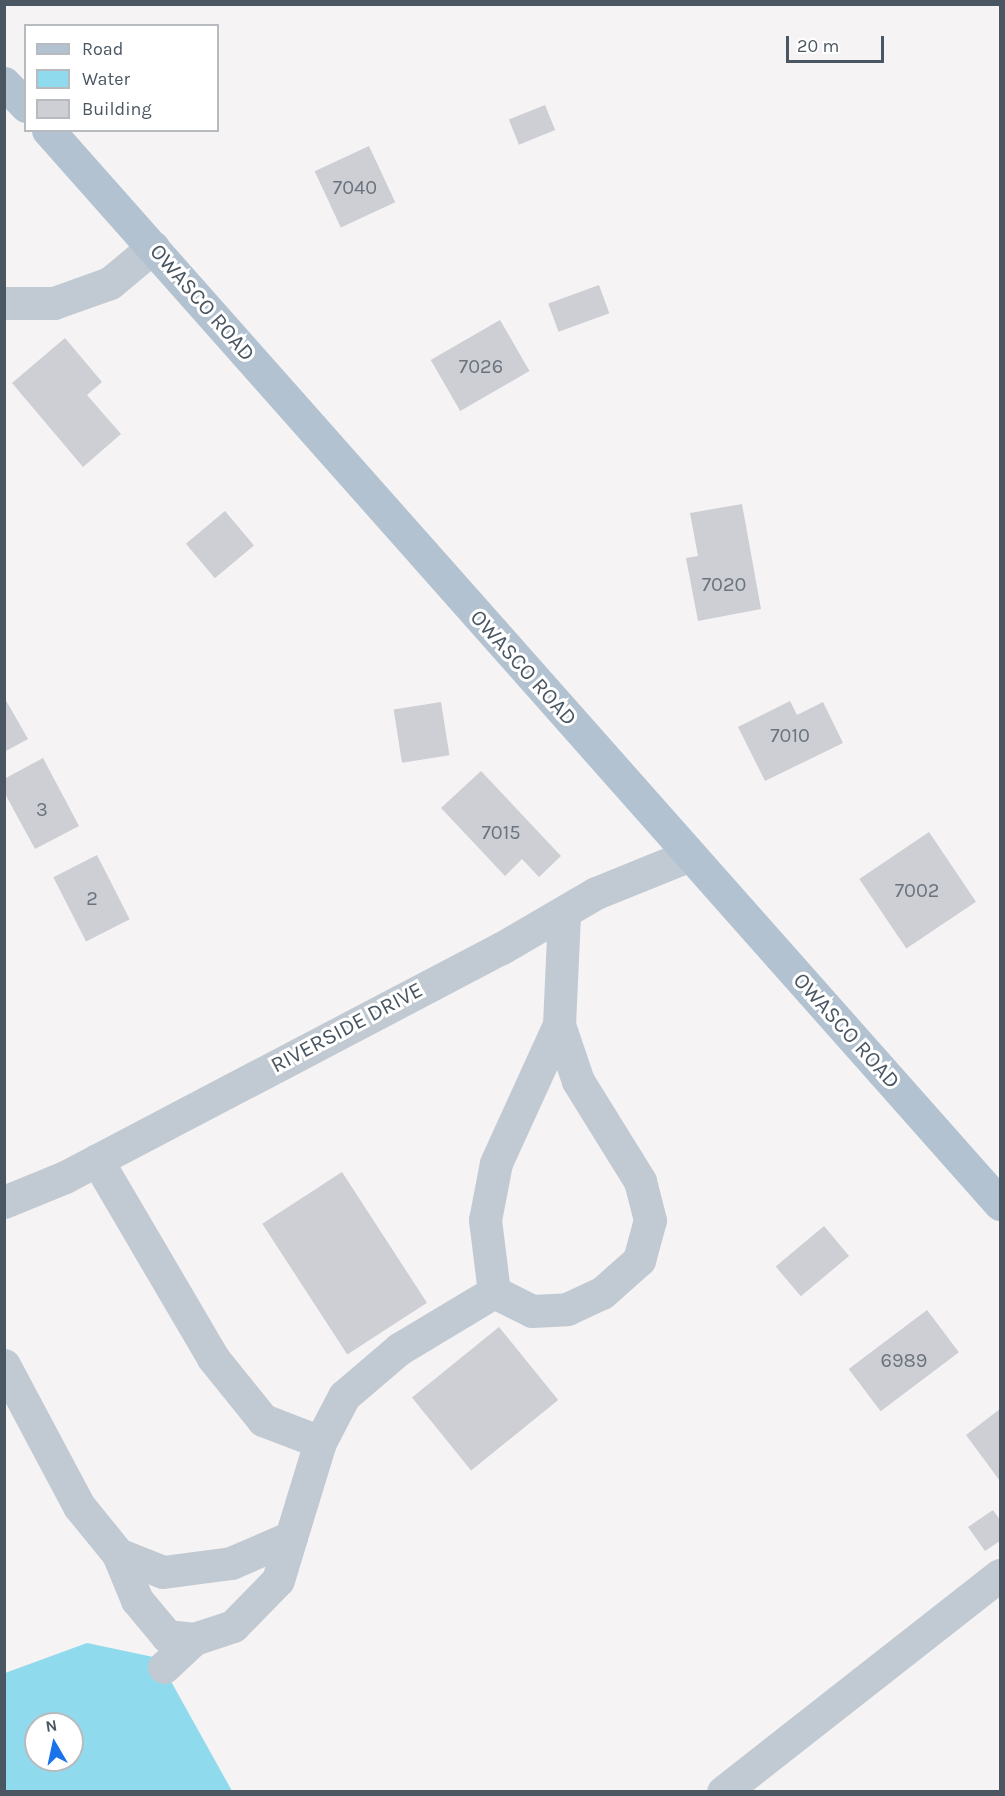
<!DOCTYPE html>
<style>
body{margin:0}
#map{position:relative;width:1005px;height:1796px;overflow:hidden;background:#f5f3f3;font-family:Karla,sans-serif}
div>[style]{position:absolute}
.water>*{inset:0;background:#90daee}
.building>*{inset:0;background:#cdcfd5;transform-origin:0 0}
.minor>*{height:33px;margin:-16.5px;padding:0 16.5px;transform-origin:16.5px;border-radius:16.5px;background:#c1cad2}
.major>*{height:33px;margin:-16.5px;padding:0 16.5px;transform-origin:16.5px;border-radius:16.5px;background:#b3c2d1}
span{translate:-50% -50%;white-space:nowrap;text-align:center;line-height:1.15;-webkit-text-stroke:6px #fff;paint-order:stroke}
.number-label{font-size:20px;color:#6b747e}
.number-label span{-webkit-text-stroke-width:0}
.street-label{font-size:22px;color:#4a5661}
.frame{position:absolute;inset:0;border:6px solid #4a5661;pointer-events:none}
.legend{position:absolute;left:24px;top:24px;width:195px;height:108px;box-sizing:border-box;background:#fff;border:2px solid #b7bbc0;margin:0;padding:8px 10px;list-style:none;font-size:18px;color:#4a5661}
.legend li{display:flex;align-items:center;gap:12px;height:30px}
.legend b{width:30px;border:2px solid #b7bbc0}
.north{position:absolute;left:24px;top:1712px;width:60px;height:60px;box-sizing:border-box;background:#fff;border:2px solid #b7bbc0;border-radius:50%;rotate:351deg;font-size:16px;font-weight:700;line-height:24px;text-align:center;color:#4a5661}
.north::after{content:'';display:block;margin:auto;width:21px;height:27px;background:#1a73e8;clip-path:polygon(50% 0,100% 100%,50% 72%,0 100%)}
.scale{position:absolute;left:786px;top:36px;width:98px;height:27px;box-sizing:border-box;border:3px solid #4a5661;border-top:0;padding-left:8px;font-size:18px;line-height:21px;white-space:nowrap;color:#4a5661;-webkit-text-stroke:4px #fff;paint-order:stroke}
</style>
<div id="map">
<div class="water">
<div style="clip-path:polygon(evenodd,87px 1643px,158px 1658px,232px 1791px,5px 1792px,5px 1673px,87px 1643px,36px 1724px,72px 1724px,72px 1760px,36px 1760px,36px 1724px)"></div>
</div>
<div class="building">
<div style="left:545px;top:105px;width:27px;height:39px;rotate:68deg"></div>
<div style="left:369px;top:146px;width:62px;height:60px;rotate:65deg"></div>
<div style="left:599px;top:285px;width:30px;height:54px;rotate:70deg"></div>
<div style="left:500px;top:320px;width:59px;height:80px;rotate:60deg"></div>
<div style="clip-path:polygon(65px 338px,102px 382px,87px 395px,121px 434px,83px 467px,12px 383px)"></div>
<div style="clip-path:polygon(742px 504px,761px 609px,698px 621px,686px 558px,698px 556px,690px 513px)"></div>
<div style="left:225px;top:511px;width:45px;height:51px;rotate:50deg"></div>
<div style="clip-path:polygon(4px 697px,28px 739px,4px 752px)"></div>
<div style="clip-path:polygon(790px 701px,797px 715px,823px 702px,843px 743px,765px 781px,738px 727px)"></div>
<div style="left:441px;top:702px;width:54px;height:48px;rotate:81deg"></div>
<div style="clip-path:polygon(43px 758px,79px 826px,35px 849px,4px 792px,4px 779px)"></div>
<div style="clip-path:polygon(481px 771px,561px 856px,539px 877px,522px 859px,505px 876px,441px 808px)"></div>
<div style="left:929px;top:832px;width:84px;height:84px;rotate:56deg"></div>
<div style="left:97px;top:855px;width:72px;height:49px;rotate:63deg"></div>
<div style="left:342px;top:1172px;width:156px;height:95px;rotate:57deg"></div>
<div style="left:824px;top:1226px;width:39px;height:63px;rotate:50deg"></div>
<div style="left:927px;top:1310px;width:53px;height:98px;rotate:53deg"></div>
<div style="left:499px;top:1327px;width:94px;height:112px;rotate:51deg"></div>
<div style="clip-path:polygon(1000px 1409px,1000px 1481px,966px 1435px)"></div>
<div style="clip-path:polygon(993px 1510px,1000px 1520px,1000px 1541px,985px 1551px,968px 1527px)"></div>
</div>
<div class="minor">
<div style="left:4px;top:303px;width:50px"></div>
<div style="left:54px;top:303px;width:59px;rotate:-19.7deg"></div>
<div style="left:110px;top:283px;width:56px;rotate:-39.9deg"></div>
<div style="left:97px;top:1160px;width:229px;rotate:59.6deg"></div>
<div style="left:213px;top:1358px;width:80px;rotate:51.1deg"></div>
<div style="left:263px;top:1420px;width:61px;rotate:21.1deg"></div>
<div style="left:4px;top:1202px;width:66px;rotate:-22.3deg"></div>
<div style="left:65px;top:1177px;width:491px;rotate:-27.7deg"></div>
<div style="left:500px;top:949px;width:111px;rotate:-30.3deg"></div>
<div style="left:596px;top:893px;width:101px;rotate:-22deg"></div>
<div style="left:494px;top:1292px;width:42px;rotate:26.6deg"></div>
<div style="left:532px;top:1311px;width:35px;rotate:-3deg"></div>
<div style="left:567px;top:1309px;width:38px;rotate:-25deg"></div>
<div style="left:602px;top:1293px;width:50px;rotate:-41.7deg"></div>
<div style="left:639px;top:1260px;width:41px;rotate:-74.6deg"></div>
<div style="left:650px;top:1220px;width:40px;rotate:-104.4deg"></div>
<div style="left:640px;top:1181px;width:118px;rotate:-121.8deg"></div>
<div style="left:578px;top:1081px;width:59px;rotate:-108.7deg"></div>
<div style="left:4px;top:1365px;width:160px;rotate:62deg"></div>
<div style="left:79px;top:1506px;width:62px;rotate:50.9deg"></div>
<div style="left:118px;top:1554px;width:48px;rotate:21.8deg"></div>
<div style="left:163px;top:1572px;width:69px;rotate:-7.5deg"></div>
<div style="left:231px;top:1563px;width:65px;rotate:-23.4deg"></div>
<div style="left:291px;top:1537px;width:99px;rotate:-73deg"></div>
<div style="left:320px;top:1442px;width:52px;rotate:-62.4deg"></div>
<div style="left:344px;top:1396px;width:72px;rotate:-40.5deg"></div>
<div style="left:399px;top:1349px;width:111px;rotate:-31deg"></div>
<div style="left:494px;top:1292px;width:73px;rotate:-97.1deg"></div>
<div style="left:485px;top:1220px;width:58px;rotate:-79.1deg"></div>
<div style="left:496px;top:1163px;width:152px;rotate:-65.5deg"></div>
<div style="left:559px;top:1025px;width:112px;rotate:-87.4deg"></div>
<div style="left:118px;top:1554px;width:50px;rotate:67.6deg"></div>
<div style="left:137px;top:1600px;width:47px;rotate:50.2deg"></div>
<div style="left:167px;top:1636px;width:27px;rotate:6deg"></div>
<div style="left:194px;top:1639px;width:41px;rotate:-18.4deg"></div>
<div style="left:233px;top:1626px;width:64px;rotate:-45.6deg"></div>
<div style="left:278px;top:1580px;width:45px;rotate:-73.2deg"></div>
<div style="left:164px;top:1667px;width:41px;rotate:-43deg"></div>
<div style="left:723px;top:1792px;width:352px;rotate:-38.1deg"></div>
</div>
<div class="major">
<div style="left:4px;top:83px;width:32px;rotate:46deg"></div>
<div style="left:48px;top:130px;width:1435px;rotate:48.45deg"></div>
</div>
<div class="number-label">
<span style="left:355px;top:187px">7040</span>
<span style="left:481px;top:366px">7026</span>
<span style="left:724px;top:584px">7020</span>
<span style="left:790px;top:735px">7010</span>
<span style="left:42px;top:809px">3</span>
<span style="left:501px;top:832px">7015</span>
<span style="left:917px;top:890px">7002</span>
<span style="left:92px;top:898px">2</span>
<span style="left:904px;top:1360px">6989</span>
</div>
<div class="street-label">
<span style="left:202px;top:303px;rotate:49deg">OWASCO ROAD</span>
<span style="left:523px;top:668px;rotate:48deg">OWASCO ROAD</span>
<span style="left:347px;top:1028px;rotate:-28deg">RIVERSIDE DRIVE</span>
<span style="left:846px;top:1031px;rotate:48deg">OWASCO ROAD</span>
</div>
<div class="frame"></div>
<ul class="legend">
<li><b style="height:8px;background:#b3c2d1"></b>Road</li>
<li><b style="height:16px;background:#90daee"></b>Water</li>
<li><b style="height:16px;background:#cdcfd5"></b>Building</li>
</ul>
<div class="north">N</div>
<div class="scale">20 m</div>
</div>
